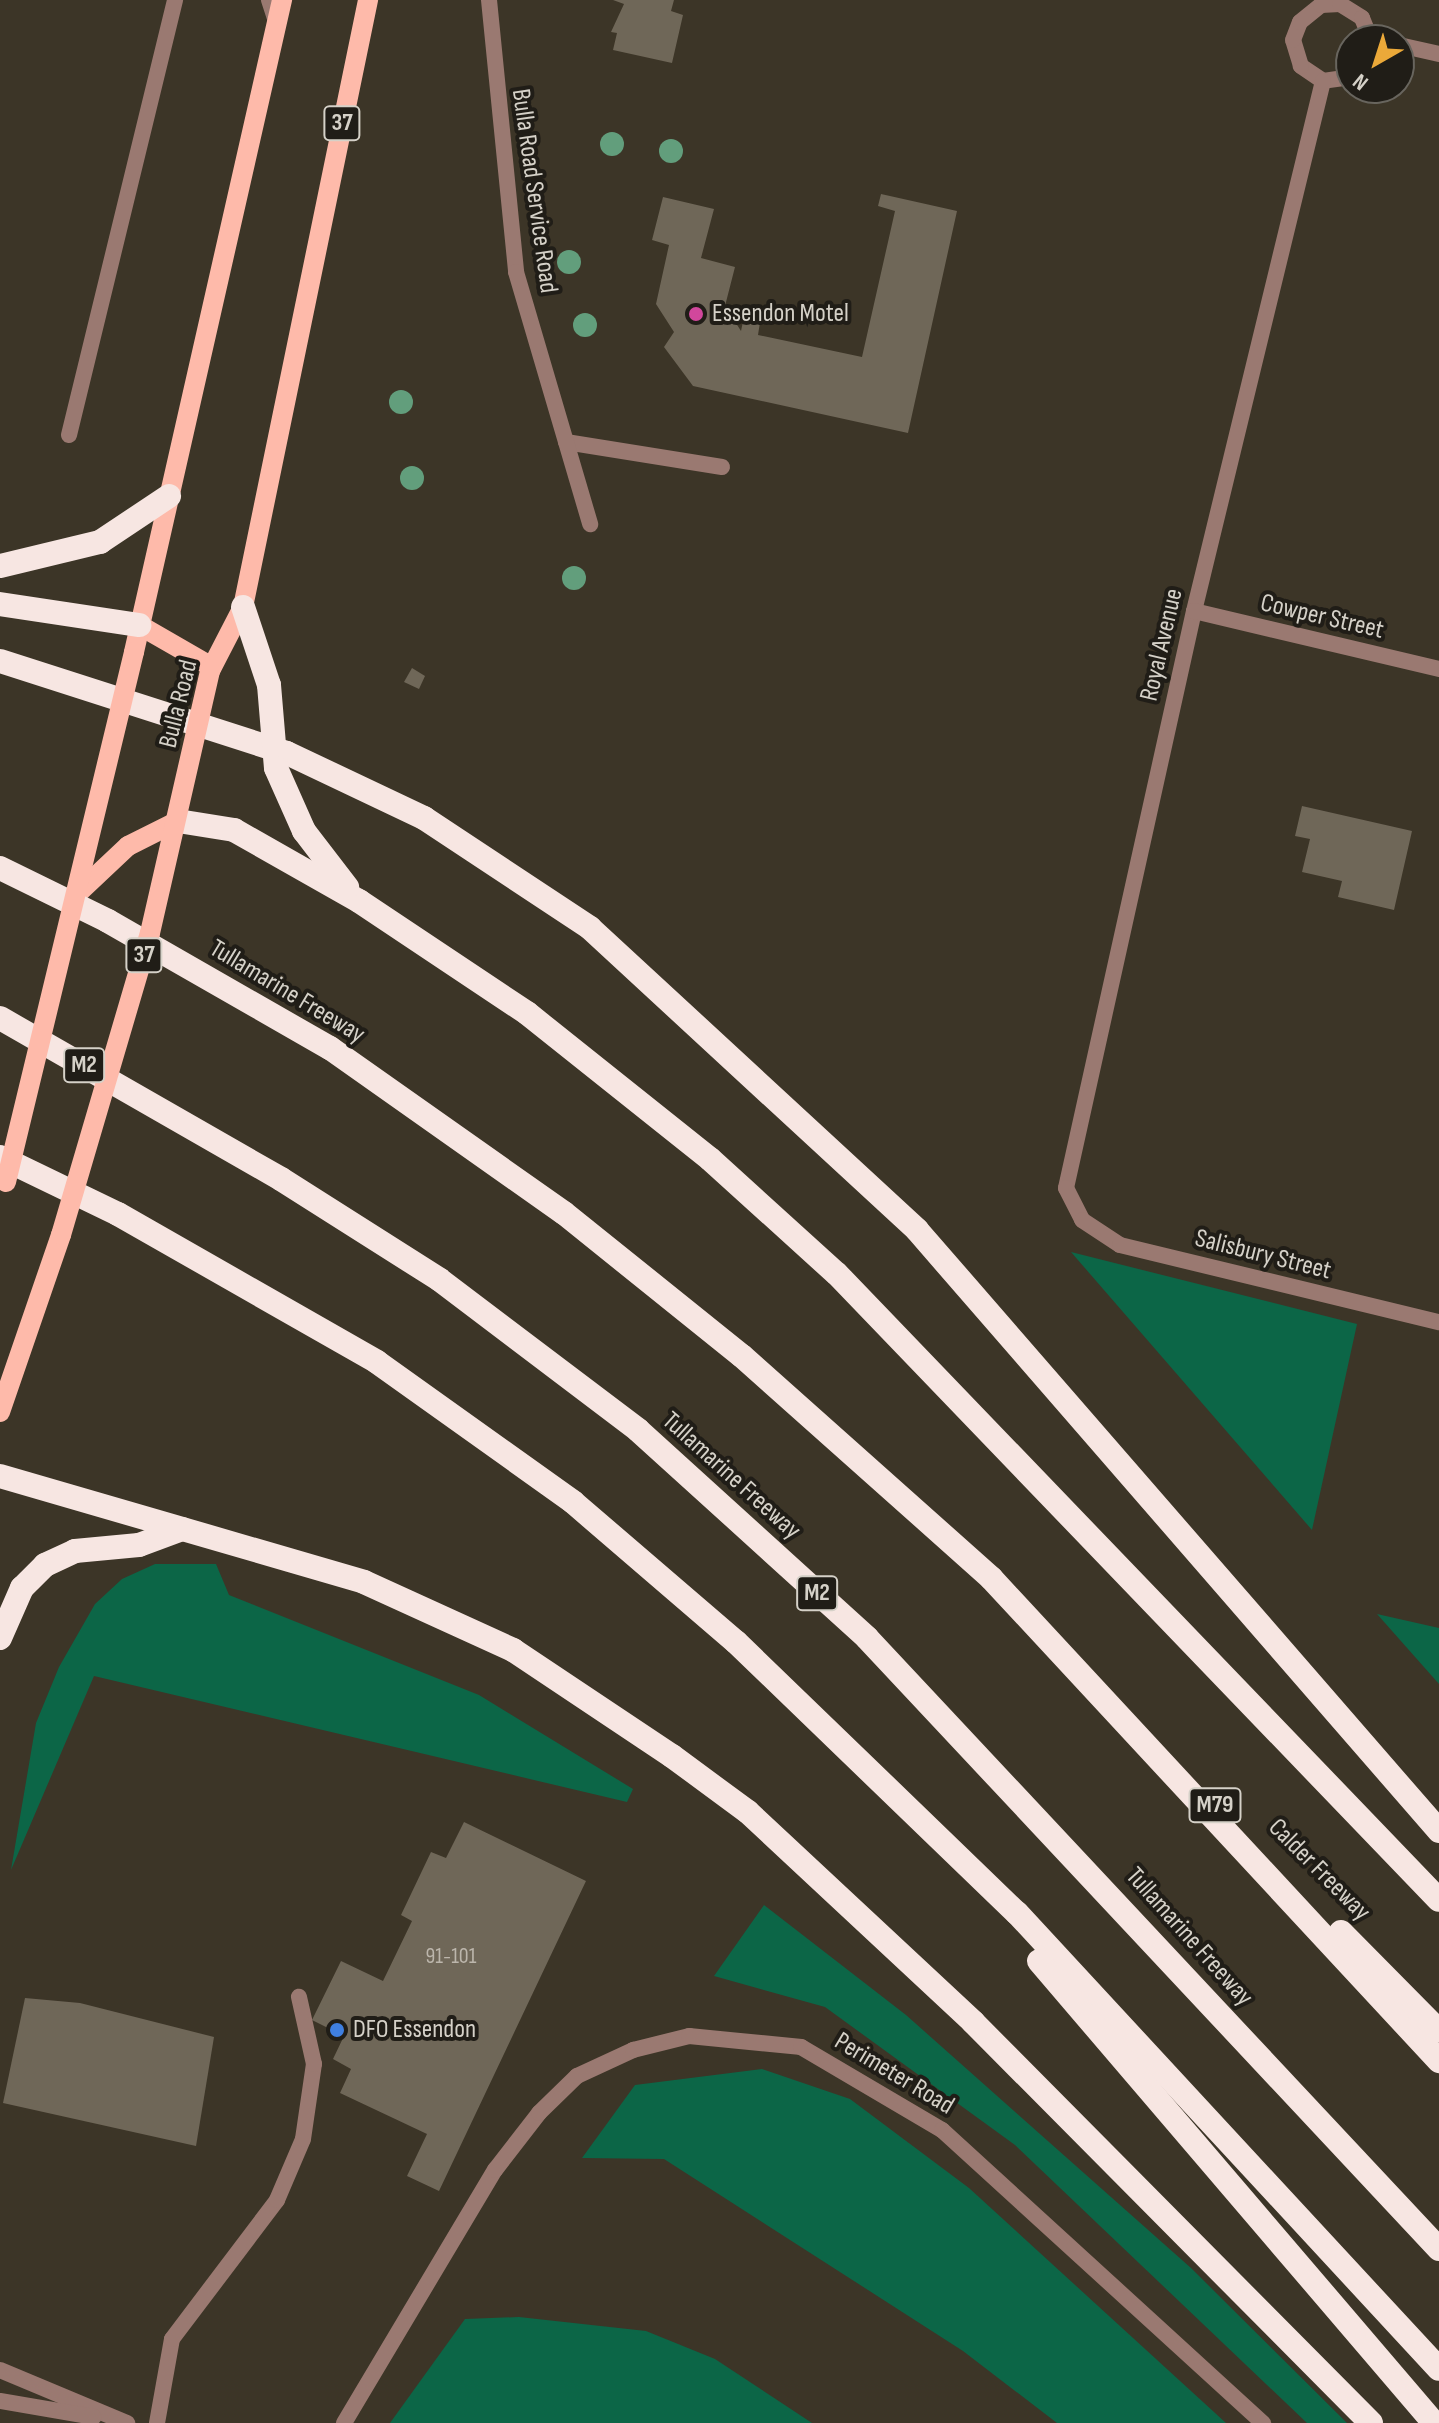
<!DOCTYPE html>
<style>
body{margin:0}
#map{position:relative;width:1439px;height:2423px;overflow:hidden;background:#3c3527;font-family:"Sofia Sans Condensed",sans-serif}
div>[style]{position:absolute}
.green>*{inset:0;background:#0c6647}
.building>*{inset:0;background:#6f6758}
.lane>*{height:16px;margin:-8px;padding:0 8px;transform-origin:8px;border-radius:8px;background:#9a7971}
.street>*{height:16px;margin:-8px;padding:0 8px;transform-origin:8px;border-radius:8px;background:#9a7971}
.primary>*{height:20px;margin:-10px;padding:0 10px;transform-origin:10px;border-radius:10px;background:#febaaa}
.highway>*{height:24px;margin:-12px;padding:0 12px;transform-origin:12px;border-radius:12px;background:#f7e6e2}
.primary-bridge>*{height:20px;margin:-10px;padding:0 10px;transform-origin:10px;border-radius:10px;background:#febaaa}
.highway-bridge>*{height:24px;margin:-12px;padding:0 12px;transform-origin:12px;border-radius:12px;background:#f7e6e2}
.trees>*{width:24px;height:24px;margin:-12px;border-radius:50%;background:#629e7c}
.dots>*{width:22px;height:22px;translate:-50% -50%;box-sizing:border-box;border:4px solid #201d17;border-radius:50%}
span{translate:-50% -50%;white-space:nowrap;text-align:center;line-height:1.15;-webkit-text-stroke:8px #201d17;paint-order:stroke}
.number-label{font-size:22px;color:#bcb6ac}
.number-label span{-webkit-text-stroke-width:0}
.shield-label span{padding:2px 6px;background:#201d17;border:2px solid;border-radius:6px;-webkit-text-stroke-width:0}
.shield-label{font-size:24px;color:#d5d1c8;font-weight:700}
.street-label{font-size:26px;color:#d5d1c8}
.poi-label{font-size:26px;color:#d5d1c8}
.left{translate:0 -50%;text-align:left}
.north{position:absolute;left:1335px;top:24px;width:80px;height:80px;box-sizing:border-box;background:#201d17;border:2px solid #68655e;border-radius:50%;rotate:219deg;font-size:22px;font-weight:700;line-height:32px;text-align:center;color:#d5d1c8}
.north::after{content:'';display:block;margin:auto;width:28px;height:36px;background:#eba939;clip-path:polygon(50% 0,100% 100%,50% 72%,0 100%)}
</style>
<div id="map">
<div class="green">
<div style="clip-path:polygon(1071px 1252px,1357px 1324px,1312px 1530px)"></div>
<div style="clip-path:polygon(155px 1564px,216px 1564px,229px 1595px,479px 1695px,633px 1789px,627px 1802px,94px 1676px,11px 1870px,36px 1723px,59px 1667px,95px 1604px,122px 1579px)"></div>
<div style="clip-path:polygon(1377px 1614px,1439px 1628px,1439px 1684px)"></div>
<div style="clip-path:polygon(764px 1905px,906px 2015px,1191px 2268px,1347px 2423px,1307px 2423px,1015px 2145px,825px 2007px,714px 1976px)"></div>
<div style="clip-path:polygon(762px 2069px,850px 2099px,969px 2188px,1226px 2423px,1057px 2423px,963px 2351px,664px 2159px,582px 2158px,635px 2085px)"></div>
<div style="clip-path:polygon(519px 2317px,646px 2331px,715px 2359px,812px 2423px,390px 2423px,465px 2319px)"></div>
</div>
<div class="building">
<div style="clip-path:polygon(613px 0,674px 0,671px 11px,683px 15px,672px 63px,613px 50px,617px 33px,611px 32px,624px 4px)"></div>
<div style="clip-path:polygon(881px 194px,957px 211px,908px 433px,693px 386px,664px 347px,674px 332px,656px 304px,669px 245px,652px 240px,663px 197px,714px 209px,701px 258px,735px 267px,725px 306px,741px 331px,745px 312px,761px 316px,758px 335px,862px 357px,895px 211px,878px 206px)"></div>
<div style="clip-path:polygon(412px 668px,425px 676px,419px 689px,404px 682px)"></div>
<div style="clip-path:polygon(1302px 806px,1412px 831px,1394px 910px,1338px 897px,1342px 881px,1302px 872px,1310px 839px,1295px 836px)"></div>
<div style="clip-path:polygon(464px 1822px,586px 1881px,439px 2191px,407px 2176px,427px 2134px,340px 2093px,351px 2069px,333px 2059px,344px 2036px,312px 2020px,341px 1961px,383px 1981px,412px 1921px,401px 1915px,431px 1852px,446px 1858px)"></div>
<div style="clip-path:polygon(25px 1998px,80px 2003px,214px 2037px,196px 2146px,3px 2103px)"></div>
</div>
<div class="lane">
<div style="left:566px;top:442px;width:158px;rotate:9.1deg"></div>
<div style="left:0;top:2370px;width:138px;rotate:22.7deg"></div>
<div style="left:0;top:2401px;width:95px;rotate:9.7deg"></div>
<div style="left:157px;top:2423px;width:85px;rotate:-79.9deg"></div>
<div style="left:172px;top:2339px;width:174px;rotate:-52.9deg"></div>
<div style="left:277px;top:2200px;width:66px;rotate:-66.9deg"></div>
<div style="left:303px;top:2139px;width:76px;rotate:-81.7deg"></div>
<div style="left:314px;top:2064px;width:69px;rotate:-102.6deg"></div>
<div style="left:344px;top:2423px;width:295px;rotate:-59.2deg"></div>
<div style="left:495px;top:2170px;width:72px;rotate:-52.3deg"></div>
<div style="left:539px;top:2113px;width:53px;rotate:-44.2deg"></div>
<div style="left:577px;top:2076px;width:62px;rotate:-24.9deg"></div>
<div style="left:633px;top:2050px;width:58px;rotate:-14deg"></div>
<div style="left:689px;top:2036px;width:113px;rotate:5.6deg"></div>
<div style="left:801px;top:2047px;width:164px;rotate:30.5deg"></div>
<div style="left:942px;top:2130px;width:435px;rotate:42.4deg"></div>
</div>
<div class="street">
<div style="left:269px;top:0;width:25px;rotate:72deg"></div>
<div style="left:489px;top:0;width:273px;rotate:84.3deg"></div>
<div style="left:516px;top:272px;width:263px;rotate:73.6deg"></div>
<div style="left:1399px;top:45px;width:41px;rotate:12.7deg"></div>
<div style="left:1351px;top:77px;width:28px;rotate:172deg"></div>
<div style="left:1323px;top:81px;width:27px;rotate:-146deg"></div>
<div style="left:1301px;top:66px;width:27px;rotate:-107deg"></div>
<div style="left:1293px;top:40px;width:19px;rotate:-69deg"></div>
<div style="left:1300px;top:22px;width:27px;rotate:-39deg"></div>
<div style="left:1321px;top:5px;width:19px;rotate:-3deg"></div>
<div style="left:1340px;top:4px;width:26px;rotate:32deg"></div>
<div style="left:1362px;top:18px;width:24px;rotate:68deg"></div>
<div style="left:1323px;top:81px;width:545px;rotate:103.68deg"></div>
<div style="left:1194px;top:611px;width:591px;rotate:102.51deg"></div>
<div style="left:1066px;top:1188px;width:36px;rotate:63deg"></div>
<div style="left:1082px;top:1220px;width:45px;rotate:33.3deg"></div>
<div style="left:1120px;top:1245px;width:328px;rotate:13.6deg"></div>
<div style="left:69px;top:435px;width:448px;rotate:-76.3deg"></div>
<div style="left:1194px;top:611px;width:252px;rotate:13.3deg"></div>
</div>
<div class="primary">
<div style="left:139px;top:625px;width:84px;rotate:29.9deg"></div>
<div style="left:134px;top:652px;width:669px;rotate:-77.21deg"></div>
<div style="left:210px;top:671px;width:72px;rotate:-62.7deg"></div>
<div style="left:243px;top:607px;width:620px;rotate:-78.36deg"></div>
<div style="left:77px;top:894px;width:70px;rotate:-43.3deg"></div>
<div style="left:128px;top:846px;width:56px;rotate:-26.6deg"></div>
<div style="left:0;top:1412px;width:187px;rotate:-71deg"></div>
</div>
<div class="highway">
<div style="left:0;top:566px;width:103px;rotate:-13.5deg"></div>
<div style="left:100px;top:542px;width:83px;rotate:-33.7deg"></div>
<div style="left:0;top:604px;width:141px;rotate:8.6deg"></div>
<div style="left:243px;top:607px;width:82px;rotate:71.6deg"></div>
<div style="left:0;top:661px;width:301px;rotate:17.8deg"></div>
<div style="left:287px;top:753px;width:152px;rotate:25.4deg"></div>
<div style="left:424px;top:818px;width:199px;rotate:33.5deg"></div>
<div style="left:590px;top:928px;width:445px;rotate:42.7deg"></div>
<div style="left:917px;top:1230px;width:796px;rotate:49.02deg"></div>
<div style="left:178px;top:821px;width:57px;rotate:9.1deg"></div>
<div style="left:234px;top:830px;width:144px;rotate:29.6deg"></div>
<div style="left:359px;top:901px;width:202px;rotate:33.7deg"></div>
<div style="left:527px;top:1013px;width:234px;rotate:38.6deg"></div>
<div style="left:710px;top:1159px;width:171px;rotate:42.2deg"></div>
<div style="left:837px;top:1274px;width:868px;rotate:46.12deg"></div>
<div style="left:304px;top:831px;width:71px;rotate:52.5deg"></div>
<div style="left:0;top:868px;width:120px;rotate:26.1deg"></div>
<div style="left:108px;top:921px;width:256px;rotate:29.8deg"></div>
<div style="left:330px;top:1048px;width:286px;rotate:35.2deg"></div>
<div style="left:564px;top:1213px;width:228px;rotate:38.8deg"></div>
<div style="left:742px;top:1356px;width:334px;rotate:41.7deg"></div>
<div style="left:991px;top:1578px;width:659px;rotate:47.15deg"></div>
<div style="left:0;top:1018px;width:324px;rotate:29.8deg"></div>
<div style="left:281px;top:1179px;width:188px;rotate:32.4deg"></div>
<div style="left:440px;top:1280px;width:248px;rotate:37.1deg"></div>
<div style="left:638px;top:1430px;width:309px;rotate:42.2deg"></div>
<div style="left:867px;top:1638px;width:837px;rotate:46.89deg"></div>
<div style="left:0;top:1157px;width:131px;rotate:25.8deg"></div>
<div style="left:118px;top:1214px;width:298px;rotate:29.7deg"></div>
<div style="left:377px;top:1362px;width:241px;rotate:35.5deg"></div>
<div style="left:573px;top:1502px;width:215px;rotate:40.7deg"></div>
<div style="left:736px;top:1642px;width:390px;rotate:44deg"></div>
<div style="left:1017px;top:1913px;width:621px;rotate:47.22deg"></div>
<div style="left:0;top:1476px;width:379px;rotate:16.2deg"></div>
<div style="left:364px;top:1582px;width:164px;rotate:24.5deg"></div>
<div style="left:513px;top:1650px;width:191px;rotate:33.7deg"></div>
<div style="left:672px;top:1756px;width:94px;rotate:36.4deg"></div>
<div style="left:748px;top:1812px;width:308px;rotate:43deg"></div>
<div style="left:973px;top:2022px;width:565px;rotate:45.22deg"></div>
<div style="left:0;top:1638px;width:55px;rotate:-66.3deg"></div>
<div style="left:22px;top:1588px;width:33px;rotate:-45deg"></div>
<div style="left:45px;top:1565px;width:33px;rotate:-25deg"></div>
<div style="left:75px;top:1551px;width:64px;rotate:-5.4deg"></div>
<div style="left:139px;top:1545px;width:46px;rotate:-20.4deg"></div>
<div style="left:1341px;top:1932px;width:139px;rotate:45.3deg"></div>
<div style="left:1039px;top:1961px;width:608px;rotate:49.47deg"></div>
</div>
<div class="primary-bridge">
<div style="left:6px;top:1182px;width:545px;rotate:-76.42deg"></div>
<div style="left:61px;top:1235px;width:315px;rotate:-73.6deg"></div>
<div style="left:150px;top:933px;width:269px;rotate:-77.1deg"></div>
</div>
<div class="highway-bridge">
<div style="left:269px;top:685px;width:83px;rotate:85.2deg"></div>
<div style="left:276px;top:768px;width:69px;rotate:66deg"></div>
</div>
<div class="trees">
<div style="left:612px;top:144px"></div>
<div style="left:671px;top:151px"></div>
<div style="left:569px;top:262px"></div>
<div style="left:585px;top:325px"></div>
<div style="left:401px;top:402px"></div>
<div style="left:412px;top:478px"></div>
<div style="left:574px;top:578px"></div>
</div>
<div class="dots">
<div style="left:696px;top:314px;background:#d1479c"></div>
<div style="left:337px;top:2030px;background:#3f7fe0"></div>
</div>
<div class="number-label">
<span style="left:451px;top:1957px">91-101</span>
</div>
<div class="shield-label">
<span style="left:342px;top:123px">37</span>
<span style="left:144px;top:955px">37</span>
<span style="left:84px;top:1065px">M2</span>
<span style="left:817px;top:1593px">M2</span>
<span style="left:1215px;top:1805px">M79</span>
</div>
<div class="street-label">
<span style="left:534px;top:191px;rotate:82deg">Bulla Road Service Road</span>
<span style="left:1322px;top:617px;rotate:13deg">Cowper Street</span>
<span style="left:1162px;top:645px;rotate:-77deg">Royal Avenue</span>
<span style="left:179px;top:704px;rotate:-76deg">Bulla Road</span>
<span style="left:287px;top:992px;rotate:31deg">Tullamarine Freeway</span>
<span style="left:1263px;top:1255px;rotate:14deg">Salisbury Street</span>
<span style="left:731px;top:1476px;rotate:42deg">Tullamarine Freeway</span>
<span style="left:1319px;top:1870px;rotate:45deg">Calder Freeway</span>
<span style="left:1189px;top:1937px;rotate:48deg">Tullamarine Freeway</span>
<span style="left:894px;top:2074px;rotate:31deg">Perimeter Road</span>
</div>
<div class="poi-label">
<span class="left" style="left:712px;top:314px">Essendon Motel</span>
<span class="left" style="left:353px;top:2030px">DFO Essendon</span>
</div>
<div class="north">N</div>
</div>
